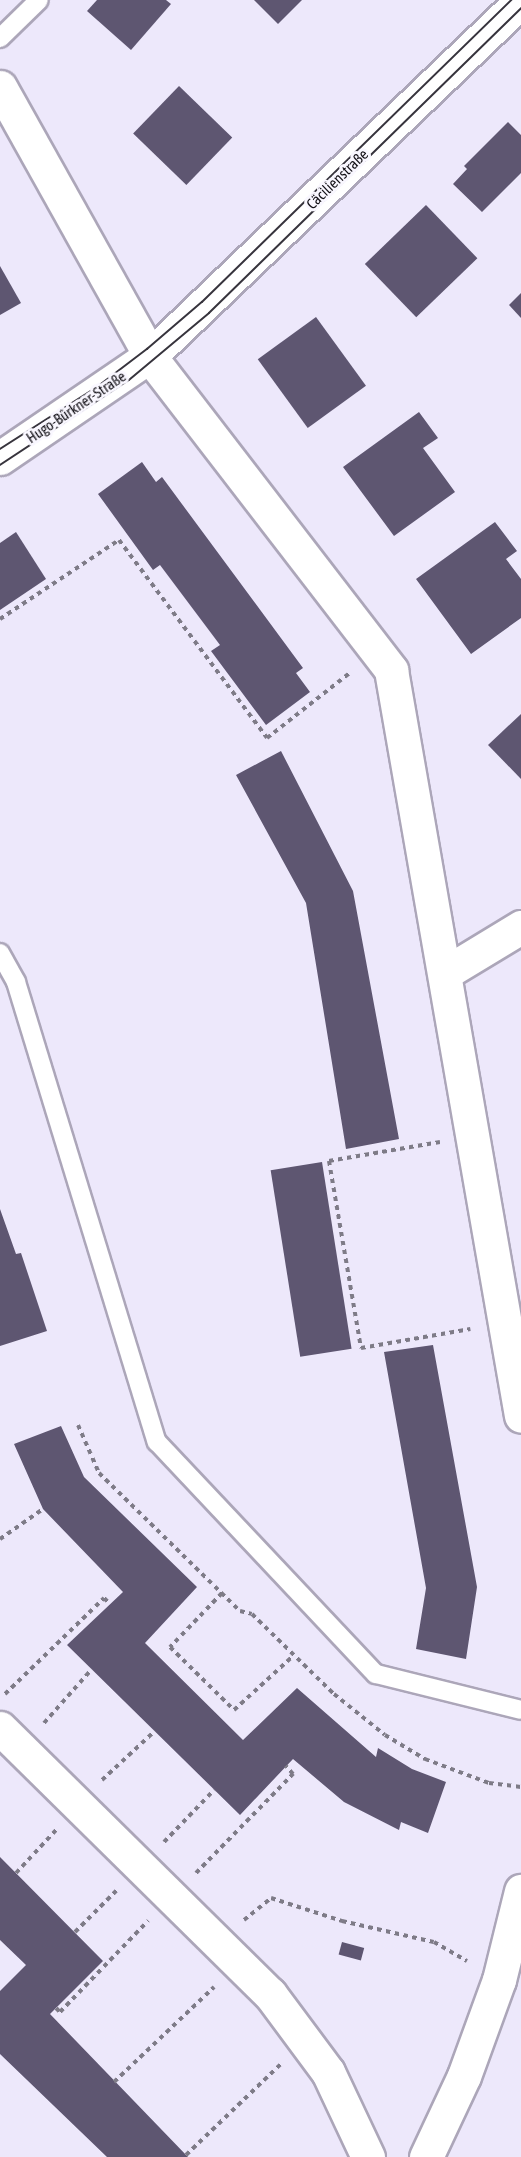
<!DOCTYPE html>
<meta charset="utf-8">
<style>
body{margin:0}
#map{position:relative;width:521px;height:2157px;overflow:hidden;background:#ede8fb;font-family:"Asap Condensed",sans-serif}
div>[style]{position:absolute}
.building>*{inset:0;background:#5e5671;transform-origin:0 0}
.path>*{height:4px;margin-top:-2px;transform-origin:0;background:repeating-linear-gradient(90deg,#7e7b87 0 4.5px,transparent 0 9px)}
.roads{filter:drop-shadow(2px 0 #aca6b9) drop-shadow(-2px 0 #aca6b9) drop-shadow(0 2px #aca6b9) drop-shadow(0 -2px #aca6b9)}
.lane>*{height:18px;margin:-9px;padding:0 9px;transform-origin:9px;border-radius:9px;background:#fff}
.street>*{height:33px;margin:-16.5px;padding:0 16.5px;transform-origin:16.5px;border-radius:16.5px;background:#fff}
.secondary>*{height:33px;margin:-16.5px;padding:0 16.5px;transform-origin:16.5px;border-radius:16.5px;background:#fff}
.tram>*{height:1.5px;margin:-0.75px;padding:0 0.75px;transform-origin:0.75px;border-radius:0.75px;background:#37343d}
span{translate:-50% -50%;white-space:nowrap;text-align:center;line-height:1.15;-webkit-text-stroke:6px #f9f7ff;paint-order:stroke}
.street-label{font-size:15px;color:#110f15}
</style>
<div id="map">
<div class="building">
<div style="clip-path:polygon(97px 0,166px 0,171px 4px,131px 50px,87px 11px)"></div>
<div style="clip-path:polygon(254px 0,302px 0,278px 24px)"></div>
<div style="left:179px;top:86px;width:74px;height:66px;rotate:44deg"></div>
<div style="clip-path:polygon(508px 122px,521px 135px,521px 173px,482px 212px,453px 184px,467px 169px,464px 166px)"></div>
<div style="left:426px;top:205px;width:74px;height:85px;rotate:46deg"></div>
<div style="clip-path:polygon(0 266px,21px 303px,0 315px)"></div>
<div style="clip-path:polygon(521px 293px,521px 318px,509px 305px)"></div>
<div style="left:316px;top:317px;width:85px;height:72px;rotate:54deg"></div>
<div style="clip-path:polygon(419px 412px,438px 438px,423px 448px,455px 492px,394px 536px,343px 467px)"></div>
<div style="clip-path:polygon(142px 462px,156px 482px,162px 477px,303px 668px,296px 673px,310px 692px,266px 725px,211px 651px,220px 645px,160px 565px,153px 570px,98px 494px)"></div>
<div style="clip-path:polygon(495px 522px,517px 551px,506px 559px,521px 579px,521px 618px,471px 654px,416px 579px)"></div>
<div style="clip-path:polygon(16px 532px,46px 579px,0 610px,0 543px)"></div>
<div style="clip-path:polygon(521px 714px,521px 779px,488px 745px)"></div>
<div style="clip-path:polygon(281px 751px,353px 891px,399px 1139px,346px 1149px,306px 903px,236px 775px)"></div>
<div style="left:322px;top:1162px;width:189px;height:52px;rotate:81deg"></div>
<div style="clip-path:polygon(0 1209px,16px 1254px,21px 1253px,47px 1331px,0 1346px)"></div>
<div style="clip-path:polygon(433px 1345px,477px 1587px,466px 1659px,416px 1649px,426px 1588px,384px 1352px)"></div>
<div style="clip-path:polygon(61px 1426px,84px 1477px,197px 1587px,145px 1643px,243px 1740px,297px 1688px,376px 1757px,378px 1748px,412px 1769px,446px 1782px,428px 1833px,401px 1822px,399px 1830px,344px 1802px,293px 1759px,240px 1815px,67px 1645px,123px 1592px,43px 1509px,14px 1444px)"></div>
<div style="clip-path:polygon(0 1857px,103px 1961px,50px 2014px,188px 2157px,107px 2157px,0 2054px,0 1991px,26px 1965px,0 1940px)"></div>
<div style="left:342px;top:1942px;width:23px;height:13px;rotate:15deg"></div>
</div>
<div class="path">
<div style="left:0;top:619px;width:143px;rotate:-33.6deg"></div>
<div style="left:119px;top:540px;width:247px;rotate:53.2deg"></div>
<div style="left:267px;top:738px;width:107px;rotate:-38.2deg"></div>
<div style="left:440px;top:1142px;width:113px;rotate:170.3deg"></div>
<div style="left:329px;top:1161px;width:190px;rotate:80.3deg"></div>
<div style="left:361px;top:1348px;width:111px;rotate:-9.9deg"></div>
<div style="left:78px;top:1425px;width:52px;rotate:66.4deg"></div>
<div style="left:99px;top:1473px;width:197px;rotate:44.4deg"></div>
<div style="left:240px;top:1611px;width:12px;rotate:14deg"></div>
<div style="left:252px;top:1614px;width:115px;rotate:44.3deg"></div>
<div style="left:334px;top:1694px;width:65px;rotate:38.8deg"></div>
<div style="left:385px;top:1735px;width:47px;rotate:31deg"></div>
<div style="left:425px;top:1759px;width:68px;rotate:20.6deg"></div>
<div style="left:489px;top:1783px;width:32px;rotate:7deg"></div>
<div style="left:0;top:1539px;width:52px;rotate:-34.9deg"></div>
<div style="left:222px;top:1593px;width:75px;rotate:133.9deg"></div>
<div style="left:170px;top:1647px;width:90px;rotate:44.5deg"></div>
<div style="left:234px;top:1710px;width:80px;rotate:-42.5deg"></div>
<div style="left:5px;top:1694px;width:138px;rotate:-44.1deg"></div>
<div style="left:104px;top:1598px;width:8px;rotate:45deg"></div>
<div style="left:44px;top:1723px;width:72px;rotate:-48.4deg"></div>
<div style="left:102px;top:1780px;width:72px;rotate:-42.8deg"></div>
<div style="left:164px;top:1842px;width:72px;rotate:-46.1deg"></div>
<div style="left:16px;top:1873px;width:59px;rotate:-47.1deg"></div>
<div style="left:196px;top:1873px;width:139px;rotate:-45.6deg"></div>
<div style="left:293px;top:1774px;width:11px;rotate:-131deg"></div>
<div style="left:244px;top:1920px;width:35px;rotate:-39deg"></div>
<div style="left:271px;top:1898px;width:75px;rotate:17.9deg"></div>
<div style="left:342px;top:1921px;width:94px;rotate:12.9deg"></div>
<div style="left:434px;top:1942px;width:38px;rotate:30deg"></div>
<div style="left:75px;top:1932px;width:59px;rotate:-45deg"></div>
<div style="left:56px;top:2008px;width:6px;rotate:45deg"></div>
<div style="left:60px;top:2012px;width:127px;rotate:-46deg"></div>
<div style="left:114px;top:2082px;width:138px;rotate:-43.5deg"></div>
<div style="left:186px;top:2155px;width:132px;rotate:-43.8deg"></div>
</div>
<div class="roads">
<div class="lane">
<div style="left:0;top:38px;width:54px;rotate:-44.3deg"></div>
<div style="left:0;top:953px;width:33px;rotate:61deg"></div>
<div style="left:16px;top:982px;width:481px;rotate:73deg"></div>
<div style="left:157px;top:1442px;width:319px;rotate:46.7deg"></div>
<div style="left:376px;top:1674px;width:149px;rotate:13.9deg"></div>
</div>
<div class="street">
<div style="left:0;top:87px;width:315px;rotate:60.8deg"></div>
<div style="left:154px;top:362px;width:389px;rotate:52.4deg"></div>
<div style="left:391px;top:670px;width:757px;rotate:80.11deg"></div>
<div style="left:0;top:458px;width:183px;rotate:-34.3deg"></div>
<div style="left:151px;top:355px;width:512px;rotate:-43.73deg"></div>
<div style="left:445px;top:973px;width:89px;rotate:-31.2deg"></div>
<div style="left:426px;top:2157px;width:89px;rotate:-64.9deg"></div>
<div style="left:464px;top:2076px;width:102px;rotate:-70deg"></div>
<div style="left:499px;top:1980px;width:92px;rotate:-76.1deg"></div>
</div>
<div class="secondary">
<div style="left:0;top:1728px;width:379px;rotate:44.6deg"></div>
<div style="left:270px;top:1994px;width:97px;rotate:53.4deg"></div>
<div style="left:328px;top:2072px;width:94px;rotate:64.8deg"></div>
</div>
</div>
<div class="tram">
<div style="left:0;top:449px;width:115px;rotate:-32.6deg"></div>
<div style="left:97px;top:387px;width:63px;rotate:-37.2deg"></div>
<div style="left:147px;top:349px;width:72px;rotate:-40.5deg"></div>
<div style="left:202px;top:302px;width:432px;rotate:-44.3deg"></div>
<div style="left:0;top:465px;width:154px;rotate:-33.4deg"></div>
<div style="left:129px;top:380px;width:104px;rotate:-39.9deg"></div>
<div style="left:209px;top:313px;width:436px;rotate:-44.3deg"></div>
</div>
<div class="street-label">
<span style="left:337px;top:179px;rotate:-44deg">Cäcilienstraße</span>
<span style="left:76px;top:407px;rotate:-34deg">Hugo-Bürkner-Straße</span>
</div>
</div>
